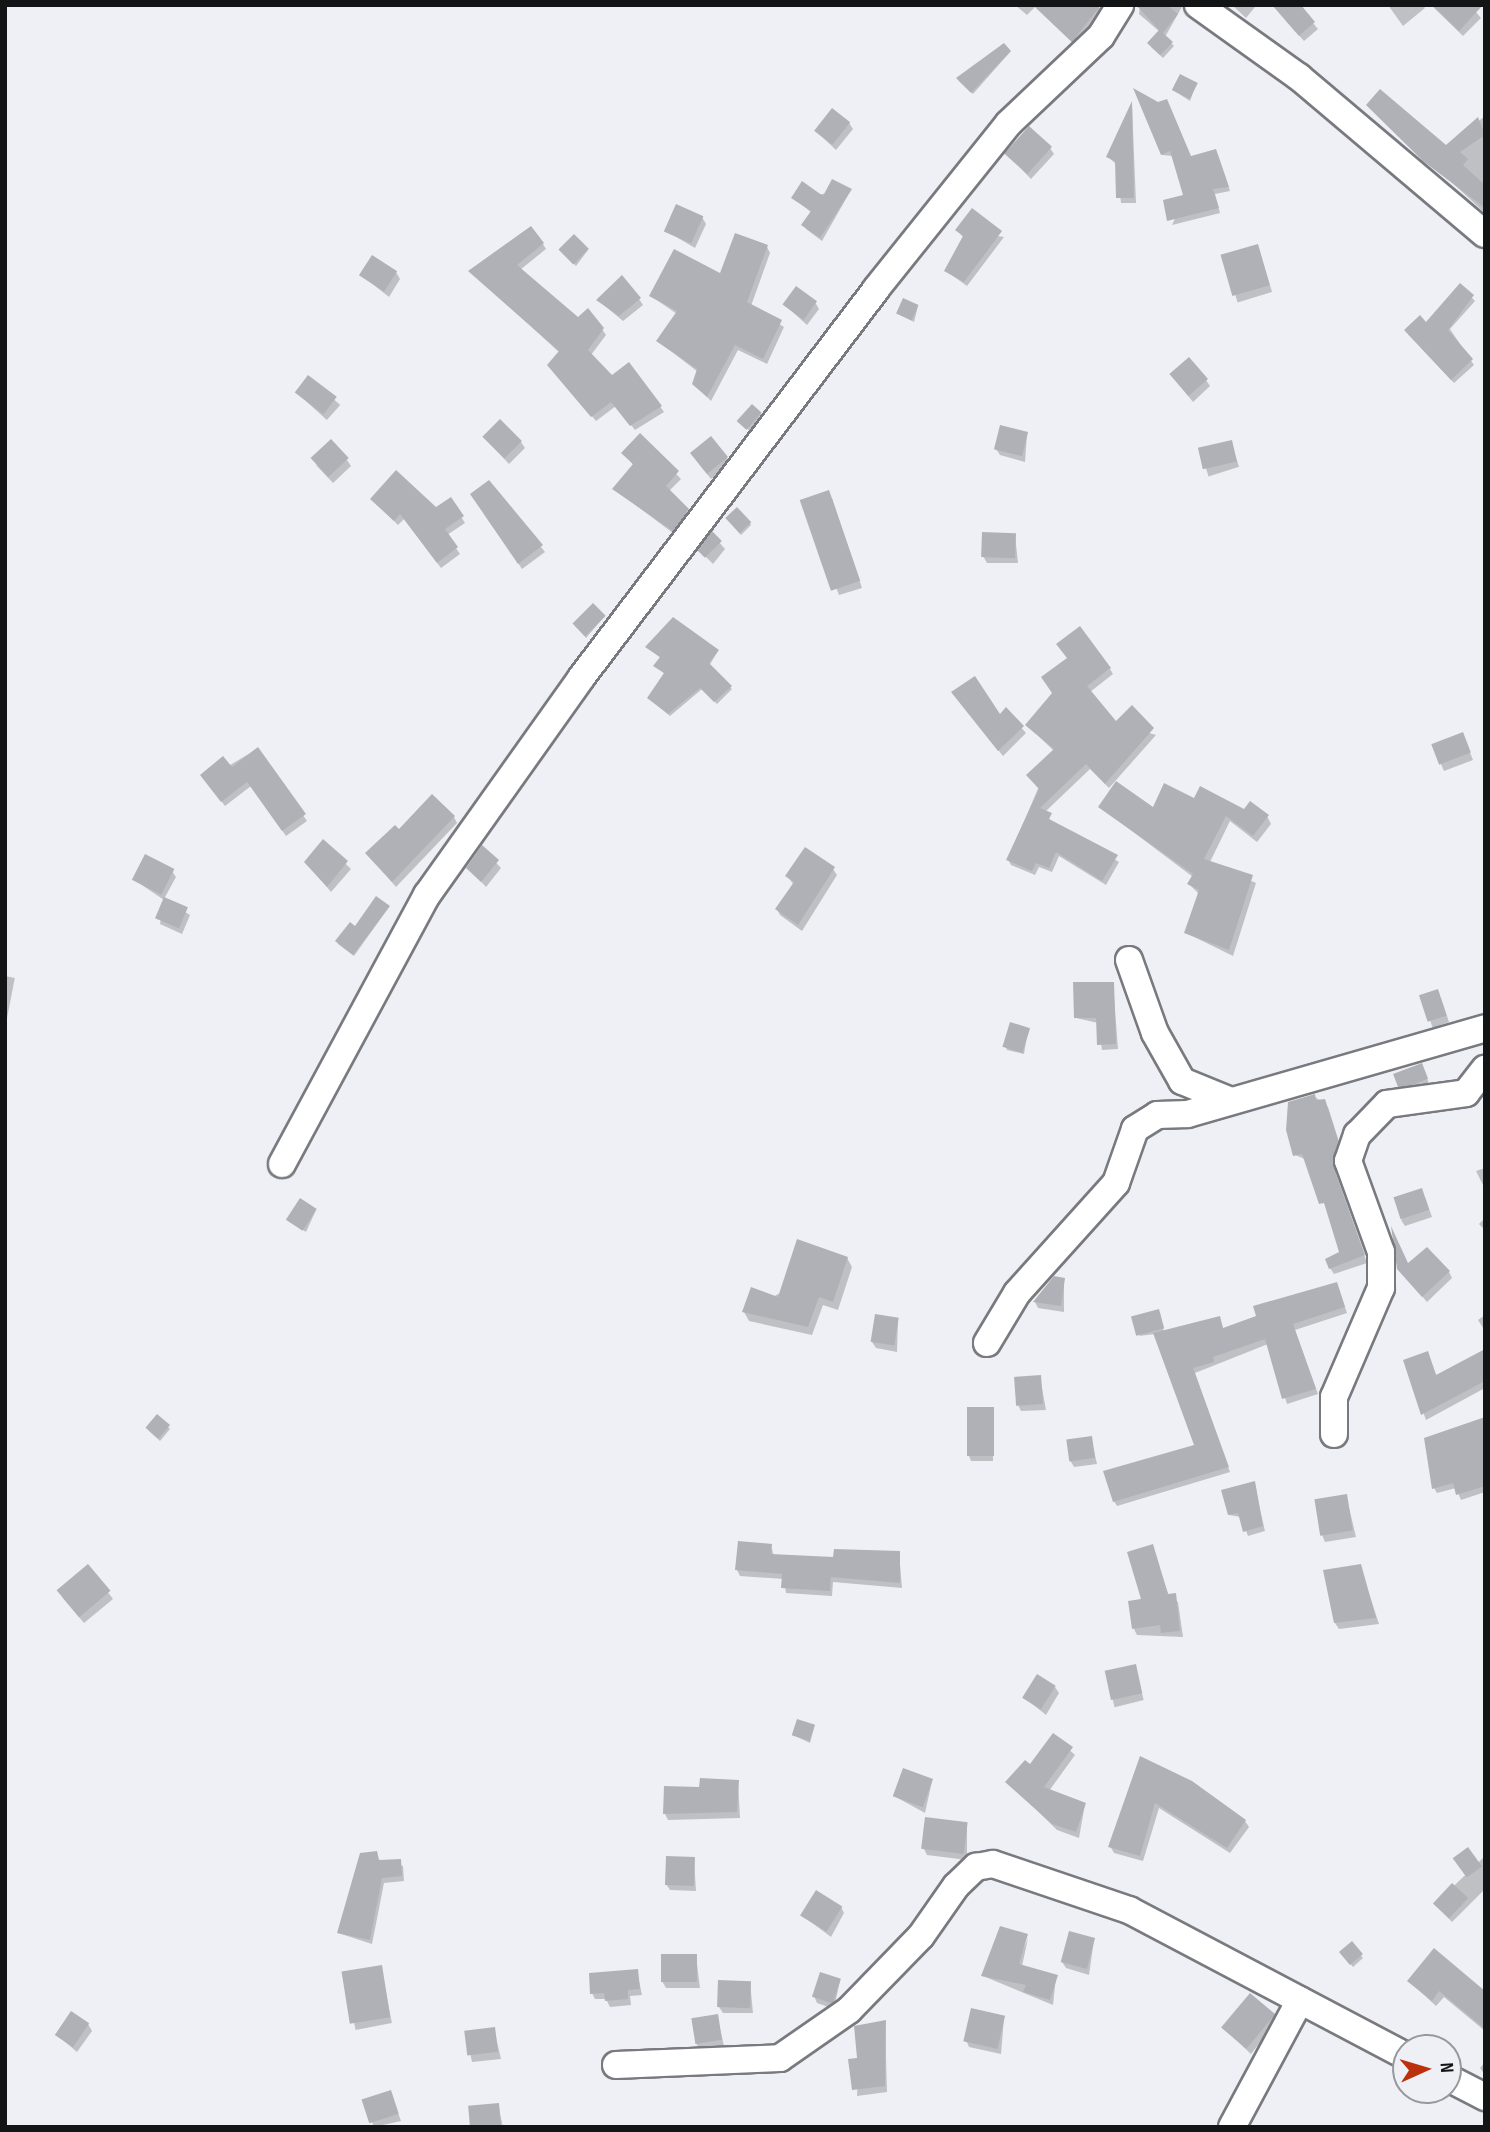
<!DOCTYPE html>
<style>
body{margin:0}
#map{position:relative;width:1490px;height:2132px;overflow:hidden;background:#eff0f6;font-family:"Sofia Sans Condensed",sans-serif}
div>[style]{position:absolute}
.shadow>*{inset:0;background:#0003;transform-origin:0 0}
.building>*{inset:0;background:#b0b1b7;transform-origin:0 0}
.roads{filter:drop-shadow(2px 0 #797a7f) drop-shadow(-2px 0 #797a7f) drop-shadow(0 2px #797a7f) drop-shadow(0 -2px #797a7f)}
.minor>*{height:26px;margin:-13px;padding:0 13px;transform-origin:13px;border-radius:13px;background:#fff}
span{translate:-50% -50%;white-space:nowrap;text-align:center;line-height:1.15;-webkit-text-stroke:5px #eff0f6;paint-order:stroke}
.frame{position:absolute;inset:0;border:7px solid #131416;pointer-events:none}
.north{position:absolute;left:1392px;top:2034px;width:70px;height:70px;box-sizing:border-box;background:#eff0f6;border:2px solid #97989c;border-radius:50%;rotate:86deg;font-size:19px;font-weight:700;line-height:28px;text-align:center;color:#131416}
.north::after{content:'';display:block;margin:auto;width:24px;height:32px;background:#bb310e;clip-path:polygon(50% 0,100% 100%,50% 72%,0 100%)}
</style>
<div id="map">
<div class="shadow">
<div style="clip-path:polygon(1015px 5px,1097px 5px,1102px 11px,1075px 45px,1035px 7px,1027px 15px)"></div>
<div style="clip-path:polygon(1140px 5px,1183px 5px,1165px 37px,1174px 46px,1163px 58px,1151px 47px,1160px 32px,1139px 14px)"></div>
<div style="clip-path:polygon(1232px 5px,1254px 5px,1255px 7px,1246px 18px)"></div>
<div style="clip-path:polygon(1298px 5px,1318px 29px,1304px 41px,1286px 21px)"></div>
<div style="clip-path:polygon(1388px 5px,1423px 5px,1425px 8px,1403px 26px)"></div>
<div style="clip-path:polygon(1431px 5px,1470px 5px,1481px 18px,1463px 36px)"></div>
<div style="clip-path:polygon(1010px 52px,973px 94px,959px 81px)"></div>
<div style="clip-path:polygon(1196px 85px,1190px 101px,1173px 90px)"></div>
<div style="clip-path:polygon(1137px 92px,1191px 158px,1218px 155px,1230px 191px,1215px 194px,1220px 213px,1172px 225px,1185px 196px,1173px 156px,1162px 155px)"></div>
<div style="clip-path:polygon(1132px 105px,1136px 203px,1121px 203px,1117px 165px,1108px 157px)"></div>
<div style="clip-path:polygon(1368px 105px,1446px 147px,1485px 116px,1485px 213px)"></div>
<div style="clip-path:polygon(849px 123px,853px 129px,836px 150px,816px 131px)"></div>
<div style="clip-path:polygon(1050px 148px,1054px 154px,1031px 179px,1007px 154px)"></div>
<div style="clip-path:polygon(851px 190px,822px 241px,806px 229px,812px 213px,793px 198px)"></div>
<div style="clip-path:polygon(702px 217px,706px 224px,695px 248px,666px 231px)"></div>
<div style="clip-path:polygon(957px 230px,1004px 237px,967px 286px,946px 271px,964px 238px)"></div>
<div style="clip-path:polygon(543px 244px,546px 249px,520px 270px,578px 320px,602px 329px,606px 335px,591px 355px,612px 377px,629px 364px,664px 412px,635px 430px,616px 406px,596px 421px,552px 370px,560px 353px,470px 271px)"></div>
<div style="left:1258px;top:246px;width:48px;height:36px;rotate:73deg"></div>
<div style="clip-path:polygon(767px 247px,770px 253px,751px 306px,784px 327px,767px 364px,738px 350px,711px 401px,693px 383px,698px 372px,658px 341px,677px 314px,651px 296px,721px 276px)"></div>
<div style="clip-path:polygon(588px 250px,576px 266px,562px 251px)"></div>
<div style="clip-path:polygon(396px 272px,400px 279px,389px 297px,361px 275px)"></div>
<div style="clip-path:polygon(1460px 285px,1475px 301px,1450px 329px,1474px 365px,1454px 383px,1408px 334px,1426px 325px)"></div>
<div style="clip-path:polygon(639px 299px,643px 305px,623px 321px,599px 301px)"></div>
<div style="clip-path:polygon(815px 302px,819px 309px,807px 325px,785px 305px)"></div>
<div style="clip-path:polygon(918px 306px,914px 322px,899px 314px)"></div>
<div style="clip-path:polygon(1171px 375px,1206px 380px,1210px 386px,1193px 402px)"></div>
<div style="left:309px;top:377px;width:42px;height:20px;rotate:42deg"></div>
<div style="clip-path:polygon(761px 414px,751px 432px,741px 424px)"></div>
<div style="clip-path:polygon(1027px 434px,1025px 462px,1000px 455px,996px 449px)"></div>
<div style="clip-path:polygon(640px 436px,681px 479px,669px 491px,692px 516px,677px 536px,614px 489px,634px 466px,624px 453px)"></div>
<div style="clip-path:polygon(485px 438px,521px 442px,525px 448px,509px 464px)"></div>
<div style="left:1231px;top:442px;width:26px;height:32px;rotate:72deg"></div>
<div style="clip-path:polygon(727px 458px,730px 464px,711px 479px,696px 460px)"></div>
<div style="clip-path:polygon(347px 460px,351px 466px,333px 483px,316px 465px)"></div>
<div style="clip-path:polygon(488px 482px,545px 552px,522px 569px,476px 500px)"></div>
<div style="clip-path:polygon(832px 498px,862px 588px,839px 595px,802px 502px)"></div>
<div style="clip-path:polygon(372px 499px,436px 510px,451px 500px,465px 523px,447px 535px,460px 554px,441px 568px,404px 519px,398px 525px)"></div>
<div style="clip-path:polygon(729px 521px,750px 523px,751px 525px,741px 535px)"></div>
<div style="clip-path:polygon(712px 534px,725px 549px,713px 564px,700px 551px)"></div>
<div style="clip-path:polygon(1015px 535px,1018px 563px,987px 563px,983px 556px)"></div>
<div style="clip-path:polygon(604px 617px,586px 638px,575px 626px)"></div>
<div style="clip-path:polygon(649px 649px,718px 651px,709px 666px,732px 689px,717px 704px,702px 689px,670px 716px,649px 698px,666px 675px,656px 666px,661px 658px)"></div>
<div style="clip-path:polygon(1110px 669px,1113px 674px,1090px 692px,1116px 723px,1156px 735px,1109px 788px,1090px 769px,1045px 812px,1052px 823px,1119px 862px,1106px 885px,1059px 856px,1052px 872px,1039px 867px,1035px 875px,1011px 865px,1008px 859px,1054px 751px,1027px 725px)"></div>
<div style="clip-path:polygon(957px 698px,999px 716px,1006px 710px,1026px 733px,1003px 756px)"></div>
<div style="clip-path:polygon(1465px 740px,1473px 760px,1444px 771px,1433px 745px)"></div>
<div style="clip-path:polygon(257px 749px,307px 821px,286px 836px,251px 786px,225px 806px,205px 780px)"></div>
<div style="clip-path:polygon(1195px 800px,1267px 816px,1271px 824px,1257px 842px,1230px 821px,1210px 862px,1256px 883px,1233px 956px,1186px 933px,1200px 895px,1189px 884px,1193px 877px,1100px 807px,1153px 810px)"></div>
<div style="clip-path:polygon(454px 817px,457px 823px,396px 887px,367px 853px,399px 832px)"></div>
<div style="clip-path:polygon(323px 842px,351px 869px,331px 892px,306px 862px)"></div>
<div style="clip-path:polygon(482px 848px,501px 868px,486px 887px,468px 868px)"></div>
<div style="clip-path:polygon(833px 869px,837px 875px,802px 931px,780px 915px,777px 909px,794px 885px,787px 876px)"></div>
<div style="clip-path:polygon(172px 871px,176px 877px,164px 899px,190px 915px,182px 934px,160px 924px,164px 900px,133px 879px)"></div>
<div style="clip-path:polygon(389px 907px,354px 956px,338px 944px,337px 941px)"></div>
<div style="left:5px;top:976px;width:10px;height:46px;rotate:11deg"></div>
<div style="clip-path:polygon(1113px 983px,1118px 1049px,1102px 1050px,1098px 1023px,1076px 1018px)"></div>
<div style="clip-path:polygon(1421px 997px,1441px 998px,1449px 1022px,1433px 1028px)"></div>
<div style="clip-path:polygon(1028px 1029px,1024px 1054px,1007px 1050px,1006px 1047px)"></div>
<div style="clip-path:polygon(1422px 1065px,1430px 1086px,1402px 1092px,1398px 1086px)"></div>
<div style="clip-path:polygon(1314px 1096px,1328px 1107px,1341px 1148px,1336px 1174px,1367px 1263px,1334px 1274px,1330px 1268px,1341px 1253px,1327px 1209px,1305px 1159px,1295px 1155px)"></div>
<div style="clip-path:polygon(1485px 1168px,1485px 1189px,1476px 1171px)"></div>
<div style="clip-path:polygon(1425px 1197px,1432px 1217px,1405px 1226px,1401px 1220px)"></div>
<div style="clip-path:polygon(316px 1210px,306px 1232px,289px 1220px)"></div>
<div style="clip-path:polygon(1485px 1218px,1485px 1230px,1479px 1224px)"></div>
<div style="clip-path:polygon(847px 1258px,852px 1267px,838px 1310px,823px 1305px,812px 1335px,749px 1321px,744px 1312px)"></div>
<div style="clip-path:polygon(1408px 1265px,1449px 1272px,1452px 1278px,1427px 1302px,1400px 1271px)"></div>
<div style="clip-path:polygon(1064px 1279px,1064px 1312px,1038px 1308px,1035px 1302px)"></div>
<div style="clip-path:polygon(1339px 1289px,1347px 1313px,1295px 1330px,1318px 1394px,1287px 1404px,1268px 1344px,1195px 1373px,1230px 1472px,1117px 1506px,1114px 1501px,1197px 1446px,1155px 1334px,1139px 1336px,1160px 1313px,1164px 1332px,1219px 1318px,1223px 1329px)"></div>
<div style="clip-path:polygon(1485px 1315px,1485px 1331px,1478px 1320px)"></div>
<div style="clip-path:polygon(898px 1320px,897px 1352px,876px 1348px,872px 1342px)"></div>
<div style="clip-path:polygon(1485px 1351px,1485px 1388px,1426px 1420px,1405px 1361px,1428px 1353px,1437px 1377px)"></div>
<div style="clip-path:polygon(1040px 1377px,1046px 1410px,1021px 1411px,1018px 1405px)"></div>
<div style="clip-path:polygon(993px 1409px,993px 1461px,971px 1461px,969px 1456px)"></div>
<div style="clip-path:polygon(157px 1416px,170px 1429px,160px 1441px,149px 1431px)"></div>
<div style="clip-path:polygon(1485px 1419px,1485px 1492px,1461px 1500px,1456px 1488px,1437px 1493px,1434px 1488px)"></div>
<div style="clip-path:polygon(1091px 1438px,1097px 1464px,1074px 1467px,1070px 1460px)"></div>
<div style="clip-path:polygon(1254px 1483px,1265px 1531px,1248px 1536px,1241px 1517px,1229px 1515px,1223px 1492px)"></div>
<div style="clip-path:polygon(1346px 1495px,1356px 1537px,1325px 1542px,1322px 1535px)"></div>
<div style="clip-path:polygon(771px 1546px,774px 1556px,835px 1559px,899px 1552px,902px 1588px,833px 1582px,832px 1596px,786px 1593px,784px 1579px,740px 1576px,737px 1570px)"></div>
<div style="clip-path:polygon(1152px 1546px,1169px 1596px,1178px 1602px,1183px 1637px,1137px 1635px,1134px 1629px)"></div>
<div style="clip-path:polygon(88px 1566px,113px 1599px,84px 1623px,62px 1597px)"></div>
<div style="clip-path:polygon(1360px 1566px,1379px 1624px,1339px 1629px,1335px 1623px)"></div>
<div style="left:1135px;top:1665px;width:36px;height:30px;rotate:76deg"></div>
<div style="clip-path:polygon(1055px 1687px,1059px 1693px,1046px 1715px,1025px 1698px)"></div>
<div style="clip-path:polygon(814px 1727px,810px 1743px,793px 1735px)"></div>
<div style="clip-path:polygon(1054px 1736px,1075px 1755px,1049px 1791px,1085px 1804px,1079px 1838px,1057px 1830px,1008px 1782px,1031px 1767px)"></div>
<div style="clip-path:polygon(1141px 1758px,1245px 1821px,1249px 1827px,1230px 1853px,1159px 1808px,1143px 1861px,1114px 1853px,1110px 1846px)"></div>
<div style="clip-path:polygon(932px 1781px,925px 1813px,894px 1796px)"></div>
<div style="clip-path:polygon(738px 1782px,740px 1818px,668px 1820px,665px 1814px,701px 1789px)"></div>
<div style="clip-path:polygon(967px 1824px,967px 1860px,927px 1855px,924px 1849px)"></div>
<div style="clip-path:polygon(362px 1855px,403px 1866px,404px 1881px,384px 1883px,372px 1944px,338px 1933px)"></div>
<div style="clip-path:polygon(1485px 1856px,1485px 1889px,1452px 1922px,1435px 1904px)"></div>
<div style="clip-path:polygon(694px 1859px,696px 1891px,670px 1890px,666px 1884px)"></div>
<div style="clip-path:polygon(841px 1907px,844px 1913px,831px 1937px,803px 1916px)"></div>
<div style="clip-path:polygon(1027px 1936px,1014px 1971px,1028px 1938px,1022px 1966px,1056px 1977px,1053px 2005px,983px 1976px)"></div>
<div style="clip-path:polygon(1094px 1940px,1089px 1975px,1066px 1968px,1062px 1962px)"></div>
<div style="clip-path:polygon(1352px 1943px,1363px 1958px,1353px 1967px,1343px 1955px)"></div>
<div style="clip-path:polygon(696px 1956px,700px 1988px,666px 1988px,662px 1981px)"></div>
<div style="left:381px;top:1967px;width:57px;height:37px;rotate:79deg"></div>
<div style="clip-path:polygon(637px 1971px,642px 1995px,630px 1996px,631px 2005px,610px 2007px,606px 1999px,595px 1999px,592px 1993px)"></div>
<div style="clip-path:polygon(840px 1980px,834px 2009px,817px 2003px,814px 1996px)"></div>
<div style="clip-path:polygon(1409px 1981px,1485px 1993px,1485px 2031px,1444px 1997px,1436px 2006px)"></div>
<div style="clip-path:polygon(750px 1982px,753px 2013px,723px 2013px,719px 2007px)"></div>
<div style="clip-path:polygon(1273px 2015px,1277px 2021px,1251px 2054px,1223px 2028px)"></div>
<div style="clip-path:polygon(717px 2016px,724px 2046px,700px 2050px,696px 2043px)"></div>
<div style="clip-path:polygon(1004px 2018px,1001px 2054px,969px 2047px,966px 2040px)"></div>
<div style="clip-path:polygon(885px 2022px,887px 2092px,857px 2096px,859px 2059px)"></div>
<div style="clip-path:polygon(88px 2024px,92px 2031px,77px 2052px,57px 2035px)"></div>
<div style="clip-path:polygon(494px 2029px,501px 2059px,472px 2062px,466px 2033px)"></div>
<div style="clip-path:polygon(1485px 2062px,1485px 2075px,1480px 2068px)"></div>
<div style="clip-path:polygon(391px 2093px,401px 2121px,374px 2127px,364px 2101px)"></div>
<div style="clip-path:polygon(498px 2105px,503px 2127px,472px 2127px)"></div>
</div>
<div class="building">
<div style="clip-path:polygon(1033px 5px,1101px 5px,1072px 42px)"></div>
<div style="clip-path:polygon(1136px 5px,1167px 5px,1178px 14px,1163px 33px,1173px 42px,1160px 55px,1147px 43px,1159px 30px)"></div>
<div style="clip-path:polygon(1272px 5px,1301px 5px,1315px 22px,1299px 36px)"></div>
<div style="clip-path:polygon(1432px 5px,1483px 5px,1459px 31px)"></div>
<div style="clip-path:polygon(1004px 43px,1011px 51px,971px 93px,956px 78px)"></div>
<div style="left:1180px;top:74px;width:20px;height:18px;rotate:27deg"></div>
<div style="clip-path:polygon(1133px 88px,1158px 102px,1167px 99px,1191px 156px,1216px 149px,1229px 187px,1213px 189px,1219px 208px,1167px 221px,1163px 200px,1183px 195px,1170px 151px,1161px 155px)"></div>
<div style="clip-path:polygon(1380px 89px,1446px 145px,1478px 117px,1485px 135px,1460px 152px,1468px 159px,1463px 165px,1485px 185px,1485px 208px,1423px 161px,1366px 105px)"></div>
<div style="clip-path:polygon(1132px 101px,1134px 198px,1116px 198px,1115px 161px,1106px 157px)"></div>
<div style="left:832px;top:108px;width:23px;height:29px;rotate:38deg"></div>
<div style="left:1029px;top:126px;width:31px;height:37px;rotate:42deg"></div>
<div style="clip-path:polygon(832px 179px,852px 189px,820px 238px,801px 225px,811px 211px,791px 198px,802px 181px,823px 196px)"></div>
<div style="left:676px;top:204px;width:30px;height:30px;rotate:24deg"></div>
<div style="clip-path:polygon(972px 208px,1002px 231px,964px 282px,944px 271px,963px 236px,955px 230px)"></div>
<div style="clip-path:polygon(531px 226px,544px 243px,517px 265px,578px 317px,588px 308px,604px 328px,588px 350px,612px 375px,629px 362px,662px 406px,630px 426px,611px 402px,591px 417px,547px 365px,559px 351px,468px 271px)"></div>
<div style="clip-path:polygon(735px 233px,768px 245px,747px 302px,782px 320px,763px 359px,735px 345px,707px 397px,692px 384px,697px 369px,656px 341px,677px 311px,649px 296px,674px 249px,720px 273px)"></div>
<div style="left:574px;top:234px;width:21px;height:22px;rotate:45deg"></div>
<div style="left:1258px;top:244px;width:43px;height:39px;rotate:74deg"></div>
<div style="left:372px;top:255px;width:30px;height:24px;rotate:33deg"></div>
<div style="clip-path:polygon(622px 275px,641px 298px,619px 316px,596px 300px)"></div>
<div style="clip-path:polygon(1460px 283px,1474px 295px,1448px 330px,1473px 359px,1451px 380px,1404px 330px,1420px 315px,1426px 322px)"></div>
<div style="left:796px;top:286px;width:26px;height:23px;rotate:36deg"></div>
<div style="left:903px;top:298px;width:17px;height:17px;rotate:24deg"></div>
<div style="left:1189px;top:357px;width:29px;height:26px;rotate:49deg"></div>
<div style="left:308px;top:375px;width:36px;height:22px;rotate:37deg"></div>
<div style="left:752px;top:404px;width:13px;height:23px;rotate:42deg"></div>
<div style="left:500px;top:419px;width:31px;height:25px;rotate:45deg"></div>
<div style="left:1000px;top:425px;width:29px;height:25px;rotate:14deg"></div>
<div style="clip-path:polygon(640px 433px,679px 471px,666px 486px,689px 509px,673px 531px,612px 489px,633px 464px,621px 453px)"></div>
<div style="left:711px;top:436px;width:27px;height:27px;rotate:51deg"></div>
<div style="left:331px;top:439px;width:26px;height:28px;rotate:47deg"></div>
<div style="left:1232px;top:440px;width:22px;height:35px;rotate:77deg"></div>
<div style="clip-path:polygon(396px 470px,436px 507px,451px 497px,464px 516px,445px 529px,458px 547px,437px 563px,400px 514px,394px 521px,370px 499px)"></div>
<div style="clip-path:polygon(489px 480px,543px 545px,518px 564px,470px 494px)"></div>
<div style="left:829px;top:490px;width:96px;height:31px;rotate:71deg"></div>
<div style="left:737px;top:507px;width:21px;height:16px;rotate:47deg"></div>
<div style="left:712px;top:531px;width:14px;height:24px;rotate:45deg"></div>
<div style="left:982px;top:532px;width:34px;height:25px;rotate:2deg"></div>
<div style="left:593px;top:603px;width:18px;height:29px;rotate:45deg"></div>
<div style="clip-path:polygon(673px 617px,719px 650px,709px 663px,732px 686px,714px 702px,700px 688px,668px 714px,647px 698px,664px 673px,653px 666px,660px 657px,645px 647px)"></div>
<div style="clip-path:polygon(1080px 626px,1111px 668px,1087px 686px,1116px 721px,1132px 705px,1154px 728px,1105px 784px,1086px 764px,1040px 808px,1052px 813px,1049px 819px,1118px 855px,1102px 881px,1056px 852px,1049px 868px,1036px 863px,1032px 871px,1006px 860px,1039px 789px,1026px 775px,1054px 749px,1025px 725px,1052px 693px,1041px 677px,1067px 658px,1056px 644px)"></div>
<div style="clip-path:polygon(975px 676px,1000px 714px,1006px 707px,1024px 726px,998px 751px,951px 692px)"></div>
<div style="left:1463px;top:732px;width:22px;height:34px;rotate:69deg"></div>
<div style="clip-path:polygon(258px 747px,306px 814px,282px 831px,247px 782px,221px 802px,200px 775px,223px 756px,232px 767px)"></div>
<div style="clip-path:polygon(1116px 781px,1153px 807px,1164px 783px,1194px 798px,1200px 786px,1244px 809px,1250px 801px,1269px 815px,1253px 836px,1226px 816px,1204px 859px,1253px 875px,1229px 950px,1184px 933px,1199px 890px,1187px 884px,1193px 874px,1098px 807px)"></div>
<div style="clip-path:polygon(432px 794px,455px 816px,392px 882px,365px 853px,395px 825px,399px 829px)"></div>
<div style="clip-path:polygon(323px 839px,348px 861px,327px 887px,304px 862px)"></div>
<div style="clip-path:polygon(482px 845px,499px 860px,481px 882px,466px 868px)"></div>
<div style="clip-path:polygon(805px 847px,835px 867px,798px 925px,775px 909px,794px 882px,785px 876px)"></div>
<div style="left:145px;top:854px;width:33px;height:29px;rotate:27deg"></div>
<div style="clip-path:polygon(376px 896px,390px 906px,353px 955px,335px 941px,350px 922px,355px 926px)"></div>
<div style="left:164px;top:897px;width:26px;height:23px;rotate:23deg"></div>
<div style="clip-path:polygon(1073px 982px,1114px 982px,1116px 1044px,1097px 1045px,1096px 1018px,1074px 1018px)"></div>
<div style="left:1438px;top:989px;width:28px;height:20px;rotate:72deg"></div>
<div style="left:1010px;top:1022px;width:21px;height:26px;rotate:17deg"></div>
<div style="left:1422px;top:1063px;width:17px;height:31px;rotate:69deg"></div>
<div style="clip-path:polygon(1315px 1094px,1316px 1100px,1325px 1099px,1338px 1140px,1333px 1166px,1365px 1255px,1329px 1269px,1325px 1259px,1339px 1252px,1324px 1203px,1319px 1204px,1302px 1154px,1293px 1156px,1286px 1130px,1288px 1102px)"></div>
<div style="left:1422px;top:1188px;width:23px;height:30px;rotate:72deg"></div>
<div style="left:300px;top:1198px;width:20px;height:26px;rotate:33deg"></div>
<div style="clip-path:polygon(1391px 1226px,1408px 1263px,1427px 1247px,1450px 1271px,1422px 1297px,1397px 1269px)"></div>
<div style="clip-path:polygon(797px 1239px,848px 1257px,833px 1302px,819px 1297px,808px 1327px,742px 1312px,751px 1287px,778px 1297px)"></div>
<div style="clip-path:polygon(1054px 1276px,1065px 1278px,1061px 1306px,1033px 1302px)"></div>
<div style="clip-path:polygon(1337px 1282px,1345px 1307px,1293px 1324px,1316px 1389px,1282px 1399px,1265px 1339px,1213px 1357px,1214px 1362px,1193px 1368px,1229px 1467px,1113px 1502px,1103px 1471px,1194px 1445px,1153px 1333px,1220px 1316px,1223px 1328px,1256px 1316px,1253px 1306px)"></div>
<div style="left:1159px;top:1309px;width:20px;height:29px;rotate:75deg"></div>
<div style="left:875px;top:1314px;width:24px;height:28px;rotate:9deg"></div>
<div style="clip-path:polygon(1485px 1349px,1485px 1381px,1421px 1415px,1403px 1360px,1428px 1351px,1436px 1375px)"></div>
<div style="left:1041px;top:1375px;width:29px;height:27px;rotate:86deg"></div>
<div style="left:967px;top:1407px;width:27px;height:49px"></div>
<div style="left:157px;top:1414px;width:17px;height:18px;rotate:40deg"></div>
<div style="clip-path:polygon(1485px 1417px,1485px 1486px,1456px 1495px,1453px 1483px,1432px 1489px,1424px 1438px)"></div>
<div style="left:1092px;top:1436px;width:22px;height:26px;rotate:82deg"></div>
<div style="clip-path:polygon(1255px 1481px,1263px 1526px,1243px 1532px,1238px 1513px,1228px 1515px,1221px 1490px)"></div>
<div style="left:1347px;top:1494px;width:37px;height:33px;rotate:81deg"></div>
<div style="clip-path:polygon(738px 1541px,772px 1544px,771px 1554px,833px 1557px,834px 1549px,900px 1551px,900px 1583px,831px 1577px,830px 1591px,781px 1588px,782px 1574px,735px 1570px)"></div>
<div style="clip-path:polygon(1153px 1544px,1168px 1594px,1176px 1593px,1180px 1631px,1161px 1633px,1160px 1625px,1132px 1629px,1128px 1601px,1141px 1599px,1127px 1552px)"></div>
<div style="left:88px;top:1564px;width:35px;height:41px;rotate:50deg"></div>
<div style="clip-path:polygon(1361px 1564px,1376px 1618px,1334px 1623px,1323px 1570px)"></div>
<div style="left:1136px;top:1664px;width:30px;height:32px;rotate:78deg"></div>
<div style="left:1037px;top:1674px;width:22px;height:28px;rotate:32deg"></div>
<div style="left:797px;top:1719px;width:19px;height:17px;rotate:18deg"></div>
<div style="clip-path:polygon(1053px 1733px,1073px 1747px,1044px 1787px,1086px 1803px,1076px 1832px,1052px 1824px,1005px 1782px,1025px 1760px,1030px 1764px)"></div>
<div style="clip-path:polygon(1140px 1756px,1192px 1781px,1246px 1820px,1227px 1848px,1155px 1803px,1140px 1856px,1108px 1847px)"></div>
<div style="left:903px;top:1768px;width:32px;height:30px;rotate:20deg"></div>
<div style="clip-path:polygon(700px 1778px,739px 1780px,737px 1812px,663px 1814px,664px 1786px,699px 1787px)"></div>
<div style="left:925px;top:1817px;width:43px;height:32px;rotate:7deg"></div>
<div style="left:1468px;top:1847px;width:24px;height:19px;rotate:54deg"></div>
<div style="clip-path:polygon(377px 1851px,379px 1860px,401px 1859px,402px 1876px,382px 1878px,370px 1940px,337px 1933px,360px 1853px)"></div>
<div style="left:666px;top:1856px;width:29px;height:29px;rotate:2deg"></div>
<div style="left:1452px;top:1883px;width:22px;height:28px;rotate:43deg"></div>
<div style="left:816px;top:1890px;width:31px;height:30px;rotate:32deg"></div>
<div style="clip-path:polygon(1000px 1926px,1028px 1934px,1019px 1964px,1058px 1975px,1050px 2000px,1023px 1992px,1026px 1985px,981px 1976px)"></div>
<div style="left:1069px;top:1931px;width:27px;height:32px;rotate:15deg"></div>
<div style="left:1352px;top:1941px;width:17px;height:17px;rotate:50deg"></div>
<div style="clip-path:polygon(1434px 1948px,1485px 1991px,1485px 2029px,1439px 1991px,1432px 2001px,1407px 1981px)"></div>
<div style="left:661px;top:1954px;width:36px;height:28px"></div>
<div style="left:382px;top:1965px;width:53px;height:41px;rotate:81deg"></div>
<div style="clip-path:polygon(638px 1969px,640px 1989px,628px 1990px,628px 1999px,605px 2001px,604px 1993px,590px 1994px,589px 1973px)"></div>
<div style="left:820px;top:1972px;width:22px;height:26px;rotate:18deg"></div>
<div style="left:718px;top:1980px;width:33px;height:27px;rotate:2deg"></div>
<div style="left:1250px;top:1993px;width:33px;height:45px;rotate:40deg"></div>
<div style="left:971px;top:2008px;width:35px;height:34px;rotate:13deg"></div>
<div style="left:71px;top:2011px;width:22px;height:29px;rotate:34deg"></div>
<div style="left:718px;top:2014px;width:26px;height:27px;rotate:81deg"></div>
<div style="clip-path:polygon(886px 2020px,885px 2086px,852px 2090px,848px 2059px,857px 2058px,854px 2026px)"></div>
<div style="left:495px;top:2027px;width:25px;height:31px;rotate:83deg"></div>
<div style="left:391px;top:2090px;width:25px;height:31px;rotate:72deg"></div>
<div style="left:499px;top:2103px;width:24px;height:31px;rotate:85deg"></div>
</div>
<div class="roads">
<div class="minor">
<div style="left:1198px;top:5px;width:124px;rotate:35.5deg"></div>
<div style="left:1299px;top:77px;width:243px;rotate:40.2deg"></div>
<div style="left:1129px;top:960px;width:77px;rotate:70.4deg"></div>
<div style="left:1155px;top:1033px;width:55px;rotate:60.6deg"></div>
<div style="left:1182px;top:1081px;width:53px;rotate:22.2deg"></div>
<div style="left:282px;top:1164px;width:306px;rotate:-61.7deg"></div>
<div style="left:427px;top:895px;width:266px;rotate:-54.6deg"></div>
<div style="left:581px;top:678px;width:488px;rotate:-52.8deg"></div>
<div style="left:876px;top:289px;width:211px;rotate:-51.3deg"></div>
<div style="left:1008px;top:124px;width:128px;rotate:-43.4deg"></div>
<div style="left:1101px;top:36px;width:36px;rotate:-58deg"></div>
<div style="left:987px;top:1343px;width:58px;rotate:-59deg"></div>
<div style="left:1017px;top:1293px;width:148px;rotate:-48deg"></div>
<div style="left:1116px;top:1183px;width:57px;rotate:-70.6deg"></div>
<div style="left:1135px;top:1129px;width:26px;rotate:-32deg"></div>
<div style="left:1157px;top:1115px;width:31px;rotate:-2deg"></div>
<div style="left:1188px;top:1114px;width:309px;rotate:-16.1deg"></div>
<div style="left:1334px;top:1434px;width:37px;rotate:-90deg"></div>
<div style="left:1334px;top:1397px;width:119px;rotate:-66.7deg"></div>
<div style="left:1381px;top:1288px;width:36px;rotate:-90deg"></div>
<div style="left:1381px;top:1252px;width:97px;rotate:-109.9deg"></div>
<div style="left:1348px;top:1161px;width:28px;rotate:-71deg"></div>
<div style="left:1357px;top:1135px;width:43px;rotate:-45.9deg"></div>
<div style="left:1387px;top:1104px;width:80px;rotate:-7.9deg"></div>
<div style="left:1466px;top:1093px;width:31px;rotate:-52deg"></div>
<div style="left:616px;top:2065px;width:164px;rotate:-2.4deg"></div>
<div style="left:780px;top:2058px;width:84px;rotate:-34.8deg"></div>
<div style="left:849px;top:2010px;width:103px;rotate:-45.8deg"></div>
<div style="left:921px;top:1936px;width:61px;rotate:-55deg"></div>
<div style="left:956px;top:1886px;width:28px;rotate:-44deg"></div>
<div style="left:976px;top:1867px;width:17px;rotate:-10deg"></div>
<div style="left:993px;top:1864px;width:144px;rotate:18.7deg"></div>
<div style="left:1129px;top:1910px;width:313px;rotate:27.8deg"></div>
<div style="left:1448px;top:2078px;width:42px;rotate:27.2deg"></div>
<div style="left:1232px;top:2127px;width:144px;rotate:-61.8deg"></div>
</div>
</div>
<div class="frame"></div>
<div class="north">N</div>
</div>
